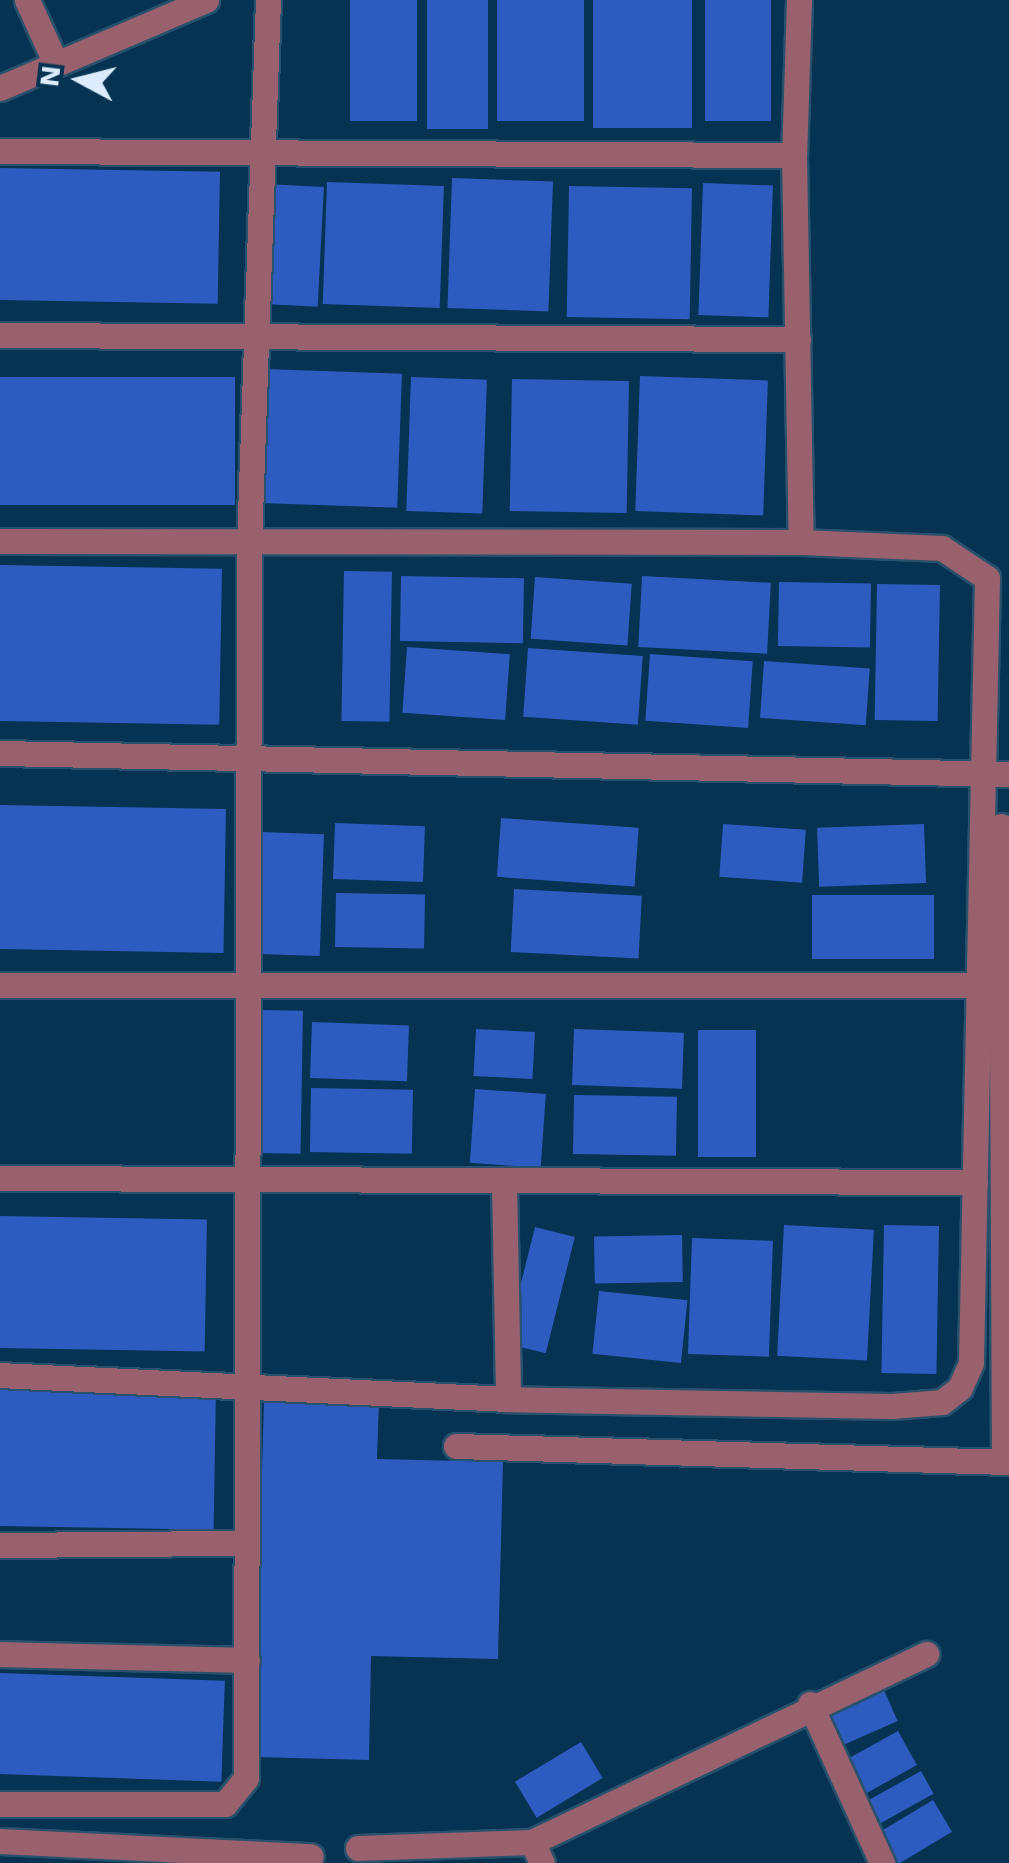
<!DOCTYPE html>
<style>
body{margin:0}
#map{position:relative;width:1009px;height:1863px;overflow:hidden;background:#053351;font-family:"Work Sans",sans-serif}
div>[style]{position:absolute}
.building>*{inset:0;background:#2e5bc0;transform-origin:0 0}
.roads{filter:drop-shadow(2px 0 #27516c) drop-shadow(-2px 0 #27516c) drop-shadow(0 2px #27516c) drop-shadow(0 -2px #27516c)}
.minor>*{height:25px;margin:-12.5px;padding:0 12.5px;transform-origin:12.5px;border-radius:12.5px;background:#99606e}
span{translate:-50% -50%;white-space:nowrap;text-align:center;line-height:1.15;-webkit-text-stroke:10px #053351;paint-order:stroke}
.north{position:absolute;left:30px;top:30px;width:100px;height:100px;-webkit-text-stroke:8px #053351;paint-order:stroke;rotate:277deg;font-size:28px;font-weight:700;line-height:40px;text-align:center;color:#dbedfc}
.north::after{content:'';display:block;margin:auto;width:35px;height:45px;background:#dbedfc;clip-path:polygon(50% 0,100% 100%,50% 72%,0 100%)}
</style>
<div id="map">
<div class="building">
<div style="left:350px;top:0;width:67px;height:121px"></div>
<div style="left:427px;top:0;width:61px;height:129px"></div>
<div style="left:497px;top:0;width:87px;height:121px"></div>
<div style="left:593px;top:0;width:99px;height:128px"></div>
<div style="left:705px;top:0;width:66px;height:121px"></div>
<div style="left:0;top:168px;width:220px;height:132px;rotate:1deg"></div>
<div style="left:452px;top:178px;width:101px;height:130px;rotate:2deg"></div>
<div style="left:327px;top:182px;width:117px;height:122px;rotate:2deg"></div>
<div style="left:703px;top:183px;width:70px;height:132px;rotate:2deg"></div>
<div style="left:266px;top:184px;width:58px;height:120px;rotate:3deg"></div>
<div style="left:569px;top:186px;width:123px;height:131px;rotate:1deg"></div>
<div style="left:265px;top:369px;width:137px;height:134px;rotate:2deg"></div>
<div style="left:640px;top:376px;width:128px;height:135px;rotate:2deg"></div>
<div style="left:0;top:377px;width:235px;height:128px"></div>
<div style="left:411px;top:377px;width:76px;height:134px;rotate:2deg"></div>
<div style="left:512px;top:379px;width:117px;height:132px;rotate:1deg"></div>
<div style="left:0;top:565px;width:222px;height:156px;rotate:1deg"></div>
<div style="left:344px;top:571px;width:48px;height:150px;rotate:1deg"></div>
<div style="left:401px;top:576px;width:123px;height:65px;rotate:1deg"></div>
<div style="left:642px;top:576px;width:129px;height:71px;rotate:3deg"></div>
<div style="left:535px;top:577px;width:97px;height:62px;rotate:4deg"></div>
<div style="left:779px;top:582px;width:92px;height:64px;rotate:1deg"></div>
<div style="left:877px;top:584px;width:63px;height:136px;rotate:1deg"></div>
<div style="left:407px;top:647px;width:103px;height:66px;rotate:4deg"></div>
<div style="left:528px;top:648px;width:115px;height:69px;rotate:4deg"></div>
<div style="left:650px;top:654px;width:103px;height:67px;rotate:4deg"></div>
<div style="left:764px;top:661px;width:106px;height:57px;rotate:4deg"></div>
<div style="left:0;top:805px;width:226px;height:144px;rotate:1deg"></div>
<div style="left:501px;top:818px;width:138px;height:59px;rotate:4deg"></div>
<div style="left:335px;top:823px;width:90px;height:56px;rotate:2deg"></div>
<div style="left:723px;top:824px;width:83px;height:53px;rotate:4deg"></div>
<div style="left:924px;top:824px;width:59px;height:107px;rotate:88deg"></div>
<div style="left:262px;top:832px;width:62px;height:122px;rotate:2deg"></div>
<div style="left:514px;top:889px;width:128px;height:63px;rotate:3deg"></div>
<div style="left:336px;top:893px;width:89px;height:54px;rotate:1deg"></div>
<div style="left:812px;top:895px;width:122px;height:64px"></div>
<div style="left:259px;top:1010px;width:44px;height:143px;rotate:1deg"></div>
<div style="left:312px;top:1022px;width:97px;height:56px;rotate:2deg"></div>
<div style="left:476px;top:1029px;width:59px;height:47px;rotate:3deg"></div>
<div style="left:574px;top:1029px;width:110px;height:56px;rotate:2deg"></div>
<div style="left:698px;top:1030px;width:58px;height:127px"></div>
<div style="left:311px;top:1088px;width:102px;height:64px;rotate:1deg"></div>
<div style="left:475px;top:1089px;width:71px;height:74px;rotate:4deg"></div>
<div style="left:574px;top:1095px;width:103px;height:59px;rotate:1deg"></div>
<div style="left:0;top:1216px;width:207px;height:132px;rotate:1deg"></div>
<div style="left:784px;top:1225px;width:90px;height:131px;rotate:3deg"></div>
<div style="left:884px;top:1225px;width:55px;height:148px;rotate:1deg"></div>
<div style="left:535px;top:1227px;width:41px;height:120px;rotate:14deg"></div>
<div style="left:682px;top:1235px;width:47px;height:88px;rotate:89deg"></div>
<div style="left:692px;top:1238px;width:81px;height:116px;rotate:2deg"></div>
<div style="left:599px;top:1291px;width:89px;height:63px;rotate:6deg"></div>
<div style="left:0;top:1388px;width:216px;height:138px;rotate:1deg"></div>
<div style="clip-path:polygon(264px 1400px,379px 1402px,377px 1459px,503px 1462px,498px 1659px,371px 1656px,369px 1760px,254px 1757px)"></div>
<div style="left:0;top:1673px;width:225px;height:101px;rotate:2deg"></div>
<div style="left:883px;top:1688px;width:36px;height:62px;rotate:66deg"></div>
<div style="left:898px;top:1731px;width:39px;height:64px;rotate:61deg"></div>
<div style="left:581px;top:1742px;width:42px;height:77px;rotate:59deg"></div>
<div style="left:921px;top:1771px;width:26px;height:70px;rotate:61deg"></div>
<div style="left:933px;top:1800px;width:37px;height:68px;rotate:59deg"></div>
</div>
<div class="roads">
<div class="minor">
<div style="left:27px;top:0;width:70px;rotate:65.6deg"></div>
<div style="left:799px;top:0;width:155px;rotate:91.8deg"></div>
<div style="left:794px;top:155px;width:387px;rotate:89deg"></div>
<div style="left:0;top:88px;width:224px;rotate:-23.1deg"></div>
<div style="left:0;top:151px;width:794px;rotate:0.29deg"></div>
<div style="left:0;top:335px;width:798px;rotate:0.29deg"></div>
<div style="left:0;top:541px;width:801px;rotate:0.07deg"></div>
<div style="left:801px;top:542px;width:141px;rotate:2.4deg"></div>
<div style="left:942px;top:548px;width:54px;rotate:33.7deg"></div>
<div style="left:987px;top:578px;width:785px;rotate:91.17deg"></div>
<div style="left:971px;top:1363px;width:27px;rotate:114deg"></div>
<div style="left:960px;top:1388px;width:23px;rotate:142deg"></div>
<div style="left:942px;top:1402px;width:50px;rotate:175.4deg"></div>
<div style="left:892px;top:1406px;width:384px;rotate:-179deg"></div>
<div style="left:508px;top:1399px;width:509px;rotate:-177.3deg"></div>
<div style="left:0;top:753px;width:1009px;rotate:1.19deg"></div>
<div style="left:1001px;top:826px;width:636px;rotate:89.73deg"></div>
<div style="left:0;top:985px;width:979px"></div>
<div style="left:0;top:1178px;width:975px;rotate:0.24deg"></div>
<div style="left:504px;top:1183px;width:216px;rotate:88.9deg"></div>
<div style="left:456px;top:1446px;width:553px;rotate:1.66deg"></div>
<div style="left:0;top:1545px;width:246px;rotate:-0.5deg"></div>
<div style="left:0;top:1654px;width:247px;rotate:1.4deg"></div>
<div style="left:810px;top:1704px;width:175px;rotate:65.6deg"></div>
<div style="left:0;top:1804px;width:225px"></div>
<div style="left:225px;top:1804px;width:33px;rotate:-51deg"></div>
<div style="left:246px;top:1778px;width:1234px;rotate:-89.86deg"></div>
<div style="left:249px;top:544px;width:544px;rotate:-88deg"></div>
<div style="left:0;top:1841px;width:311px;rotate:2.8deg"></div>
<div style="left:358px;top:1848px;width:174px;rotate:-2deg"></div>
<div style="left:542px;top:1863px;width:23px;rotate:-115deg"></div>
<div style="left:532px;top:1842px;width:437px;rotate:-25.5deg"></div>
</div>
</div>
<div class="north">N</div>
</div>
